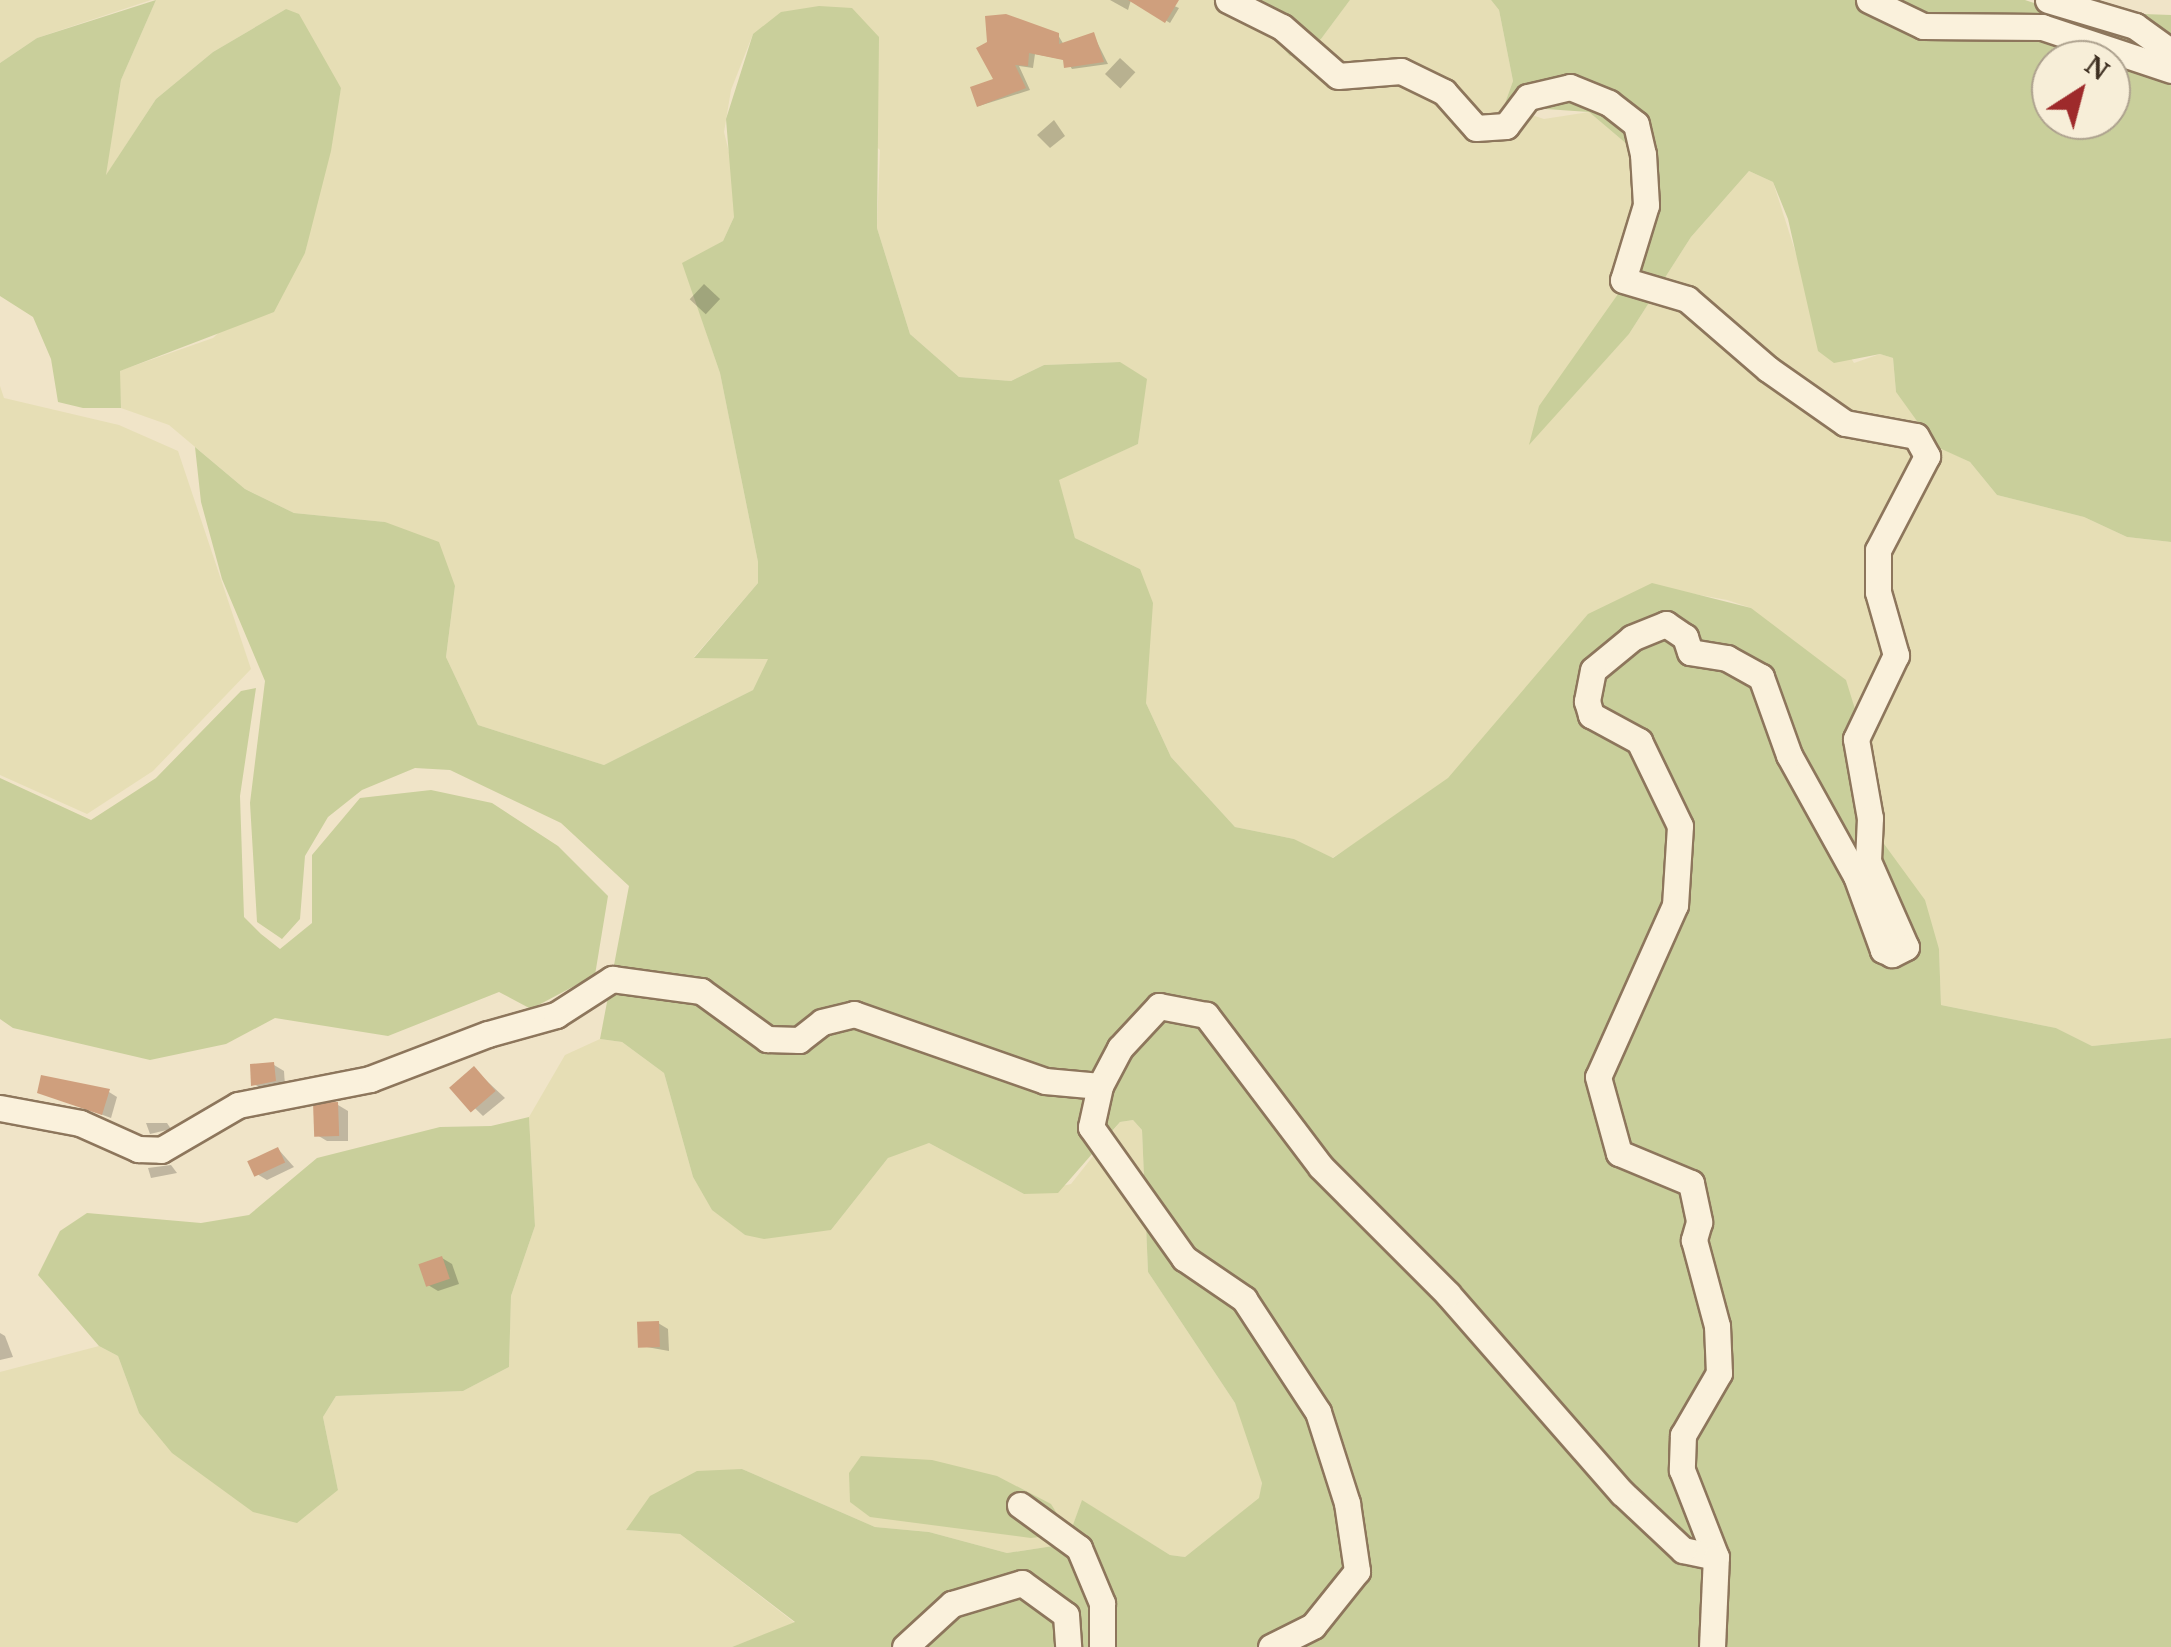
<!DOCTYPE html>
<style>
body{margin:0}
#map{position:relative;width:2171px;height:1647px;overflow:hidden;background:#f0e4c8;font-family:"PT Serif",serif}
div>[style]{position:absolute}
.farmland>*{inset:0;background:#e6deb5}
.green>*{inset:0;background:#c9cf9b}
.shadow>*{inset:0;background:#0003;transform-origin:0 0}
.building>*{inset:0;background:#cf9f7d;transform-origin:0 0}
.roads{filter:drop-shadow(2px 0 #8d765c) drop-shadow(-2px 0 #8d765c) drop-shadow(0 2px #8d765c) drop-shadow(0 -2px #8d765c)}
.street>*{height:25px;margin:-12.5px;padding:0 12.5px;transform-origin:12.5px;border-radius:12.5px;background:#faf1dc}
span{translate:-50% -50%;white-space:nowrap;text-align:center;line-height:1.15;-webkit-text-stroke:8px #f7eed8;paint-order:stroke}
.north{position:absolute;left:2031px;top:40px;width:100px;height:100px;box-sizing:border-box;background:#f7eed8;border:2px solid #ada18e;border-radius:50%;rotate:36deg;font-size:28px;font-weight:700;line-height:40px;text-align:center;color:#3d2e20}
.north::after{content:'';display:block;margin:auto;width:35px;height:45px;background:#9e2a2b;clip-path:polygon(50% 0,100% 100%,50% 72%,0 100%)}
</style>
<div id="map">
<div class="farmland">
<div style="clip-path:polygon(0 0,151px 0,37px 38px,0 63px)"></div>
<div style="clip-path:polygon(156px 0,1241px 0,1321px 39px,1350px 0,1491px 0,1499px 10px,1513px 81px,1504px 106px,1544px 119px,1589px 112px,1635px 151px,1626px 290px,1540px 406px,1530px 443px,1629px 334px,1691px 237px,1749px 171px,1773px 182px,1806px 285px,1854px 363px,1880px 354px,1893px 358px,1896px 392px,1935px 445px,1970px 462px,1997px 495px,2084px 517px,2127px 537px,2171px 542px,2171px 1038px,2092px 1046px,2056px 1028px,1941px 1005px,1939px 949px,1751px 608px,1727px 600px,1683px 592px,1506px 749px,1332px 858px,1294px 839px,1235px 827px,1171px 757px,1146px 703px,1140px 569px,1075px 538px,1058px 479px,1138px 444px,1146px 379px,1119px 362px,1044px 365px,1011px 381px,959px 377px,910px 334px,877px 228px,880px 150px,753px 34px,731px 90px,724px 132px,736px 181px,734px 217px,723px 241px,683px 264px,720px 373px,758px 562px,758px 583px,694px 657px,769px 659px,753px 690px,604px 765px,478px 725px,446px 657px,455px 586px,385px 522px,294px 513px,245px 489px,169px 425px,121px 408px,119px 371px,213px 338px,305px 253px,341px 88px,286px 9px,213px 52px,156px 99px,105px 177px,121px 80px)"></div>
<div style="clip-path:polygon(0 386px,4px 398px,119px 425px,178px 451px,251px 669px,153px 771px,87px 814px,0 775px)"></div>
<div style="clip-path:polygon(600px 1039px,622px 1042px,664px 1073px,693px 1177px,712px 1209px,745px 1235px,831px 1230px,888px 1158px,911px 1146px,929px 1143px,1024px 1194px,1071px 1184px,1120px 1122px,1133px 1120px,1142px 1130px,1148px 1272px,1235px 1403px,1263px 1474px,1260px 1498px,1185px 1557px,1170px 1555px,1082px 1501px,1066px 1544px,1007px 1553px,929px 1532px,875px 1527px,742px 1469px,627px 1530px,680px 1534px,795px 1623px,732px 1647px,0 1647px,0 1372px,99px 1346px,118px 1356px,139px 1413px,338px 1490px,323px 1417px,336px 1396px,463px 1391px,509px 1367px,511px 1296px,535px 1226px,529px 1117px,565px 1055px)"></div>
</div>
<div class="green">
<div style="clip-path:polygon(156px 0,121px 80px,106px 175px,156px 99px,213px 52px,286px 9px,299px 14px,341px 88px,331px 151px,305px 253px,274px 312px,120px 371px,121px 408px,83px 408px,58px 402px,51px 359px,33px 317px,0 296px,0 63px,37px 38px)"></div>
<div style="clip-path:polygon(1242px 0,1350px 0,1321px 39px,1290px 56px)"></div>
<div style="clip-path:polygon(evenodd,1491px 0,2025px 0,2058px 11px,2171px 15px,2171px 542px,2127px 537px,2084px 517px,1997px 495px,1970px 462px,1935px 446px,1896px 392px,1893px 358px,1880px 354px,1834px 363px,1818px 351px,1788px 219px,1773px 182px,1749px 171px,1691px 237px,1629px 334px,1529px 445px,1539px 406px,1642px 260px,1635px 151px,1589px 112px,1504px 106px,1513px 81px,1499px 10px,1491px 0,2051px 60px,2111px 60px,2111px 120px,2051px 120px,2051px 60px)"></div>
<div style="clip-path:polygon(819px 6px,852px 8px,879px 37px,877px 228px,910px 334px,959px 377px,1011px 381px,1044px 365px,1120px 362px,1147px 379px,1138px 444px,1059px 480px,1075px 538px,1140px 569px,1153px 603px,1146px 703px,1171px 757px,1235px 827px,1294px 839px,1333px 858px,1448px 778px,1588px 614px,1652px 583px,1751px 608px,1846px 680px,1872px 764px,1876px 833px,1925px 900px,1939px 949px,1941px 1005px,2056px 1028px,2092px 1046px,2171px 1038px,2171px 1647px,732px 1647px,795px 1622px,680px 1534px,626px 1530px,650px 1496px,697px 1471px,742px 1469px,875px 1527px,929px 1532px,1007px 1553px,1066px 1544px,1082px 1500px,1170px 1555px,1185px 1557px,1259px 1498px,1262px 1483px,1235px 1403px,1148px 1272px,1142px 1130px,1133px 1120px,1120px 1122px,1058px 1193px,1024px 1194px,929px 1143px,888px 1158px,831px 1230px,764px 1239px,745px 1235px,712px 1210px,693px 1177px,664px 1073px,622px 1042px,600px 1039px,629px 886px,561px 823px,450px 770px,415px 768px,362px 790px,328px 817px,305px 856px,300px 919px,282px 939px,257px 922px,250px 803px,265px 681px,222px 579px,201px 502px,195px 447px,245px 489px,294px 513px,385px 522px,439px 542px,455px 586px,446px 657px,478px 725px,604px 765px,753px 690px,768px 659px,694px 658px,758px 583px,758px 562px,720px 373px,682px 263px,723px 241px,734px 217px,726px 119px,753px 34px,781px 12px)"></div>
<div style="clip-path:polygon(256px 688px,240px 796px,244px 917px,261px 934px,280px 949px,312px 923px,312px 855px,360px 798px,431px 790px,492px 803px,558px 846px,608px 896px,595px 975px,531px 1009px,499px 992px,388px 1036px,275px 1018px,226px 1044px,150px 1060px,13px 1028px,0 1019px,0 778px,91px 820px,156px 778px,241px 691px)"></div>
<div style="clip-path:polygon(529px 1117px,535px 1226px,511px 1296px,509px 1367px,463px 1391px,336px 1396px,323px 1417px,338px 1490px,297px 1523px,253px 1512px,172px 1453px,139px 1413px,118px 1356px,99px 1346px,38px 1275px,60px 1231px,87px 1213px,201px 1223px,249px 1215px,317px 1158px,440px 1127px,491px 1126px)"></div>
<div style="clip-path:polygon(861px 1456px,932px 1460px,997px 1476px,1051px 1504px,1064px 1525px,1055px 1535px,1031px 1538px,870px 1517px,850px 1502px,849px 1473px)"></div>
</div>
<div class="shadow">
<div style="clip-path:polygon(1110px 0,1131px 0,1128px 10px)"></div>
<div style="clip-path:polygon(1133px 0,1160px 0,1179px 8px,1170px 23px)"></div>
<div style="clip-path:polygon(1093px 34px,1108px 64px,1072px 69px,1066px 60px,1035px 54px,1033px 68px,1019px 66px,1030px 90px,979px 106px,996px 80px,980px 49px,1058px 35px,1064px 45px)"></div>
<div style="left:1120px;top:58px;width:21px;height:22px;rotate:43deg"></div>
<div style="clip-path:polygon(1054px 120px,1065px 136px,1050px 148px,1037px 135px)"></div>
<div style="left:704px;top:284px;width:22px;height:21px;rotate:43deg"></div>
<div style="clip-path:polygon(274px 1065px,284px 1071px,285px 1086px,264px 1090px,254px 1084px)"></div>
<div style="clip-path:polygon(474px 1069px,505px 1098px,483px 1116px,453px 1087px)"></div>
<div style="clip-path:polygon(40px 1092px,109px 1092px,117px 1097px,111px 1118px)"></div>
<div style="clip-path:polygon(338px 1105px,348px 1111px,348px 1141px,327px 1141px,317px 1135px)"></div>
<div style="clip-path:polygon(146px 1123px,167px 1123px,171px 1129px,150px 1134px)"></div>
<div style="clip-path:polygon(278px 1149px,294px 1167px,267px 1180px,257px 1174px)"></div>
<div style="clip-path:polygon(171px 1165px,177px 1173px,151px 1178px,148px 1168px)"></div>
<div style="clip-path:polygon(442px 1258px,452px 1264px,459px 1284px,438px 1291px,428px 1285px)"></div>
<div style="clip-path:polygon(658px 1323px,668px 1329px,669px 1351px,641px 1346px)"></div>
<div style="clip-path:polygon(0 1333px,5px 1336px,13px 1357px,0 1360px)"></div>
</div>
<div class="building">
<div style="clip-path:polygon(1128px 0,1179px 0,1165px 23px)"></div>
<div style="clip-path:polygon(1006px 14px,1059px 33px,1059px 44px,1094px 32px,1104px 62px,1064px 68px,1063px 60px,1029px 53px,1028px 66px,1015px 65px,1026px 88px,977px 107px,970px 87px,993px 79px,976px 48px,987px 42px,985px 16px)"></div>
<div style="clip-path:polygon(274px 1062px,276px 1081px,251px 1086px,250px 1064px)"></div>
<div style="left:474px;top:1066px;width:33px;height:33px;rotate:49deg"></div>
<div style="clip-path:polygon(41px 1075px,110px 1089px,102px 1115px,37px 1093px)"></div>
<div style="left:338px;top:1102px;width:34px;height:25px;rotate:88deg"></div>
<div style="left:278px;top:1147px;width:17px;height:34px;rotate:65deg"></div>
<div style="left:442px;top:1256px;width:24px;height:25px;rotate:71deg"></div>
<div style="left:659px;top:1321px;width:26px;height:22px;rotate:88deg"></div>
</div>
<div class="roads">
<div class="street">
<div style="left:1228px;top:0;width:60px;rotate:26.6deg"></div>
<div style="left:1282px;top:27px;width:74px;rotate:41.2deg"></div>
<div style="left:1338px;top:76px;width:63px;rotate:-4.5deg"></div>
<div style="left:1401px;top:71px;width:48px;rotate:26deg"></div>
<div style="left:1444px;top:92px;width:48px;rotate:48.4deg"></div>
<div style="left:1476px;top:128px;width:30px;rotate:-4deg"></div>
<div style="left:1506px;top:126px;width:36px;rotate:-53deg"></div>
<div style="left:1528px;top:97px;width:43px;rotate:-13.4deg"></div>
<div style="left:1570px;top:87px;width:42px;rotate:22.3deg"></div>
<div style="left:1609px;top:103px;width:34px;rotate:38deg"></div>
<div style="left:1636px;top:124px;width:31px;rotate:77deg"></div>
<div style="left:1643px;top:154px;width:51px;rotate:86.6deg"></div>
<div style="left:1646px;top:205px;width:78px;rotate:107deg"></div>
<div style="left:1623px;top:280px;width:67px;rotate:16.5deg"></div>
<div style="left:1687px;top:299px;width:107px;rotate:40.8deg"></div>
<div style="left:1768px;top:369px;width:94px;rotate:35deg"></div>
<div style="left:1845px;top:423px;width:72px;rotate:10.4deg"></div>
<div style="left:1916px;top:436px;width:23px;rotate:61deg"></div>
<div style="left:1927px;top:456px;width:106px;rotate:117.5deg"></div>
<div style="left:1878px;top:550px;width:42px;rotate:90deg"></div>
<div style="left:1878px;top:592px;width:66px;rotate:74.1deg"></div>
<div style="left:1896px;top:655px;width:93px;rotate:115.5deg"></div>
<div style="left:1856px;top:739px;width:80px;rotate:80deg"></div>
<div style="left:1870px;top:818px;width:43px;rotate:92.7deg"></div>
<div style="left:1868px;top:861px;width:94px;rotate:66.2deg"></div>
<div style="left:1906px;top:947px;width:16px;rotate:153deg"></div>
<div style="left:1892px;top:954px;width:10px;rotate:-156deg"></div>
<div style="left:1883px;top:950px;width:79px;rotate:-110deg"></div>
<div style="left:1856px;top:876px;width:138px;rotate:-119deg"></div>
<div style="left:1789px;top:755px;width:83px;rotate:-109.7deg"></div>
<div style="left:1761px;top:677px;width:39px;rotate:-151deg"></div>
<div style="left:1727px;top:658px;width:37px;rotate:-171deg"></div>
<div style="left:1690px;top:652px;width:16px;rotate:-108deg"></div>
<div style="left:1685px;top:637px;width:23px;rotate:-146deg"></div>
<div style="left:1666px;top:624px;width:37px;rotate:158deg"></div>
<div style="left:1632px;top:638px;width:50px;rotate:140.6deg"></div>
<div style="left:1593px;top:670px;width:32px;rotate:101deg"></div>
<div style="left:1587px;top:701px;width:15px;rotate:74deg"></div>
<div style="left:1591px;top:715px;width:55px;rotate:28.4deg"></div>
<div style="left:1639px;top:741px;width:94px;rotate:64.2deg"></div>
<div style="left:1680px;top:826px;width:79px;rotate:93.6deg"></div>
<div style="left:1675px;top:905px;width:188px;rotate:114.1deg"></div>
<div style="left:1598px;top:1077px;width:79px;rotate:74.6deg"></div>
<div style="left:1619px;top:1153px;width:78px;rotate:22.6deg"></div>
<div style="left:1691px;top:1183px;width:40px;rotate:78deg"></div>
<div style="left:1699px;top:1222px;width:19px;rotate:106deg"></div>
<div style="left:1694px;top:1240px;width:89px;rotate:75deg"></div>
<div style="left:1717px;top:1326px;width:47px;rotate:87.6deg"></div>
<div style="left:1719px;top:1373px;width:72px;rotate:120.1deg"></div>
<div style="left:1683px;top:1435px;width:35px;rotate:92deg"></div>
<div style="left:1682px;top:1470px;width:93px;rotate:68.7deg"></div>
<div style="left:1716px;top:1557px;width:34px;rotate:-168deg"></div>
<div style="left:1683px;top:1550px;width:83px;rotate:-136.9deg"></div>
<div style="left:1622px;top:1493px;width:264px;rotate:-131.2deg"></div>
<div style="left:1448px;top:1294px;width:180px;rotate:-135deg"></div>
<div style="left:1321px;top:1167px;width:191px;rotate:-127.1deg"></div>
<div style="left:1206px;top:1015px;width:48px;rotate:-169.2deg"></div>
<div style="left:1159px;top:1006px;width:57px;rotate:132.9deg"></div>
<div style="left:1120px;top:1048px;width:43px;rotate:117.8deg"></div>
<div style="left:1100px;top:1086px;width:42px;rotate:102.4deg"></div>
<div style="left:1091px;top:1127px;width:161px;rotate:54.6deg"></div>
<div style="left:1184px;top:1258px;width:73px;rotate:34.3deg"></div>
<div style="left:1244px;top:1299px;width:135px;rotate:56.8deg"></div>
<div style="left:1318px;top:1412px;width:96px;rotate:72.3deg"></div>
<div style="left:1347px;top:1503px;width:69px;rotate:81.6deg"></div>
<div style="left:1357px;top:1571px;width:70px;rotate:128.7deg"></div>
<div style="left:1313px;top:1626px;width:47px;rotate:153.4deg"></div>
<div style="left:1869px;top:0;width:60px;rotate:25.7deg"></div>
<div style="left:1923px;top:26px;width:119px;rotate:0.5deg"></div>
<div style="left:2042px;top:27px;width:136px;rotate:18.4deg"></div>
<div style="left:2048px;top:0;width:91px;rotate:16.6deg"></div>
<div style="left:2135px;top:26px;width:44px;rotate:35.8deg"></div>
<div style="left:0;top:1108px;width:81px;rotate:10.6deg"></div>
<div style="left:80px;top:1123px;width:64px;rotate:24.1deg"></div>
<div style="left:138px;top:1149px;width:23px;rotate:2deg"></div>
<div style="left:161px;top:1150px;width:89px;rotate:-30.3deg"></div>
<div style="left:238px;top:1105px;width:135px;rotate:-11.1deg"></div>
<div style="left:370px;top:1079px;width:126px;rotate:-20.9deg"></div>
<div style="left:488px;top:1034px;width:71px;rotate:-15.6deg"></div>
<div style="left:556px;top:1015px;width:67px;rotate:-32.7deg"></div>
<div style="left:612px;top:979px;width:90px;rotate:7.7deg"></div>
<div style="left:701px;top:991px;width:82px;rotate:36deg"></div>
<div style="left:767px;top:1039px;width:32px;rotate:2deg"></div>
<div style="left:799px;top:1040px;width:29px;rotate:-38deg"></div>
<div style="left:822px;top:1022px;width:33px;rotate:-14deg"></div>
<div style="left:854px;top:1014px;width:202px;rotate:19.3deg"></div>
<div style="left:1045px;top:1081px;width:55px;rotate:5.2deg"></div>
<div style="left:1020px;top:1505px;width:73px;rotate:36.1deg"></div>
<div style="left:1079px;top:1548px;width:60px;rotate:67.3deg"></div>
<div style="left:1102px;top:1603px;width:44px;rotate:90deg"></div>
<div style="left:905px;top:1647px;width:64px;rotate:-42.5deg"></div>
<div style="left:952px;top:1604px;width:73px;rotate:-16.7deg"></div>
<div style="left:1022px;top:1583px;width:54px;rotate:36deg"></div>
<div style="left:1066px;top:1615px;width:32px;rotate:86deg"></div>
<div style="left:1712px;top:1647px;width:90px;rotate:-87.5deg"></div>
</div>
</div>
<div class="north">N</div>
</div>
